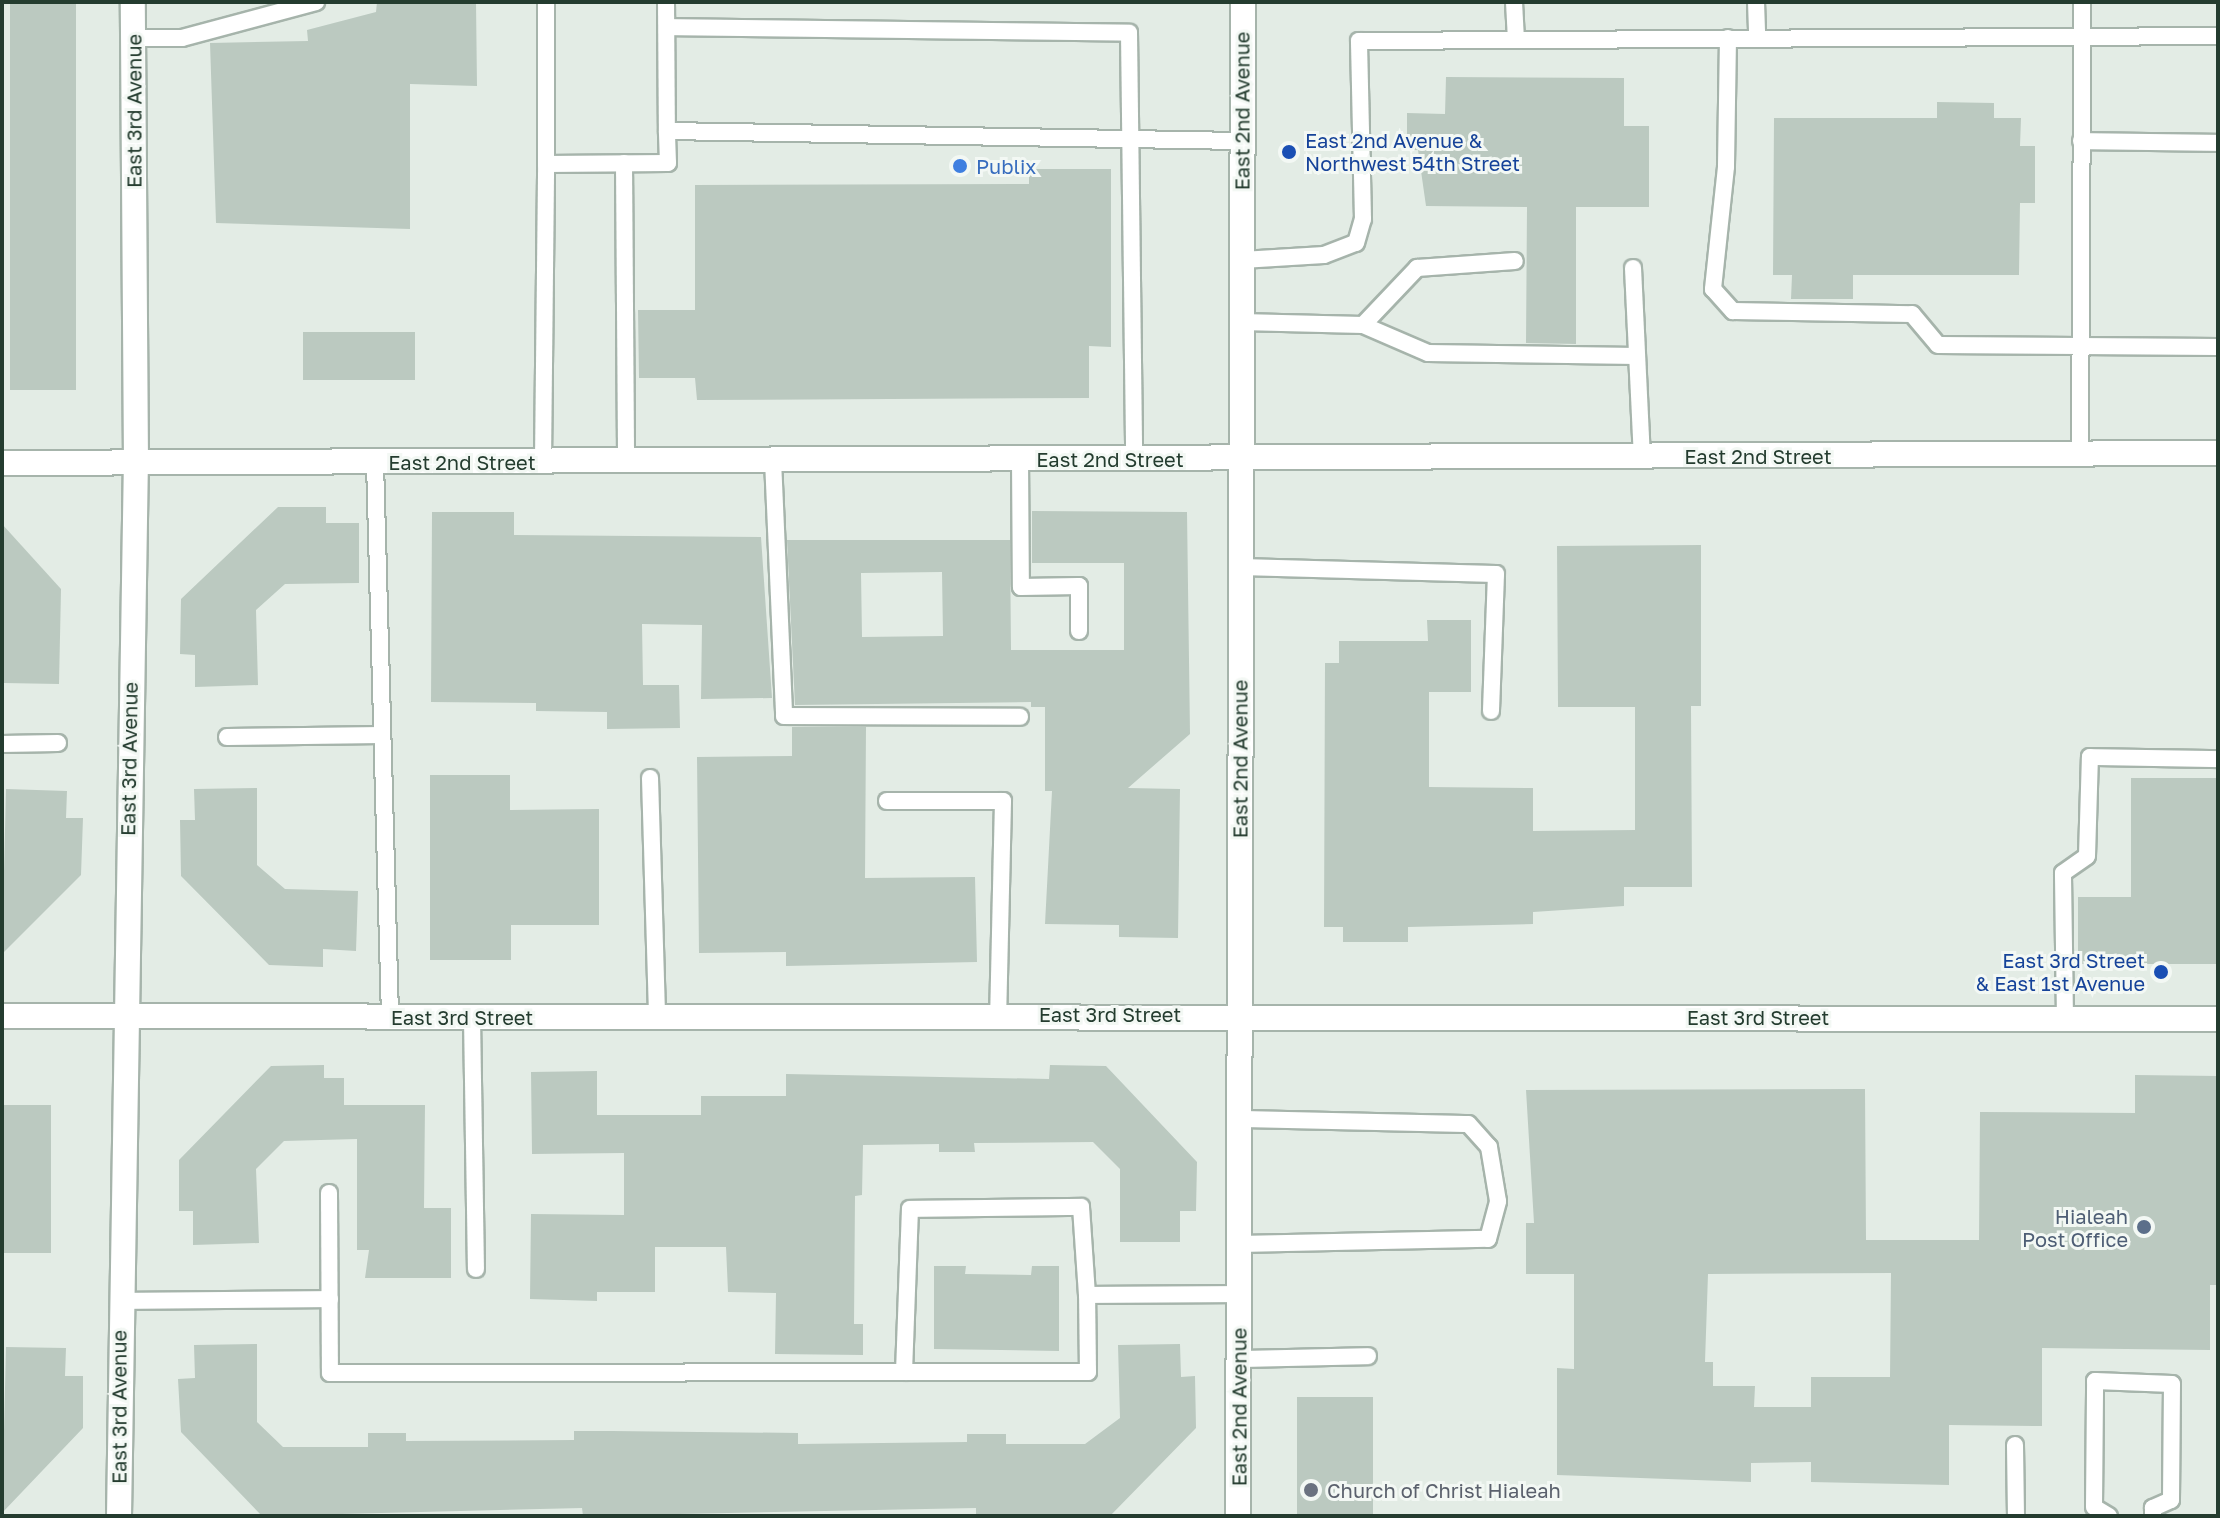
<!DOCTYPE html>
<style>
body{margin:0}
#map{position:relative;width:2220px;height:1518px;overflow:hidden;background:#e3ece5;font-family:"Golos Text",sans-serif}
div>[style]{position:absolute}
.building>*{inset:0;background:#bbc9c0;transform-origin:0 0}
.roads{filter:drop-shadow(2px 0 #a6b4ab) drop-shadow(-2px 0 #a6b4ab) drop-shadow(0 2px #a6b4ab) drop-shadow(0 -2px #a6b4ab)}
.lane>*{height:16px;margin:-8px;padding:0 8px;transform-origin:8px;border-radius:8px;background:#fff}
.street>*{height:24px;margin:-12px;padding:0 12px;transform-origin:12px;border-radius:12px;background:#fff}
.secondary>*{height:24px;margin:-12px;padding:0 12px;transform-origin:12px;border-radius:12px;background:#fff}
.dots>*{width:22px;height:22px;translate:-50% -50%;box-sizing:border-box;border:4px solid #f3f8f4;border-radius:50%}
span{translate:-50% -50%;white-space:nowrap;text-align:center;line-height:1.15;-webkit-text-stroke:6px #f3f8f4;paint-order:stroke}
.street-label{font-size:20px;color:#243c2f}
.transit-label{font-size:20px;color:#164399}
.left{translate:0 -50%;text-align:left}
.right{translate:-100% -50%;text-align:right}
.shop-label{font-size:20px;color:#366cbe}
.service-label{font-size:20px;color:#4e5e75}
.worship-label{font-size:20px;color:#5b616d}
.frame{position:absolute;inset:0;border:4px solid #243c2f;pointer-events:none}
</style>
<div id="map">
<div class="building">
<div style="left:10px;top:2px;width:66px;height:388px"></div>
<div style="clip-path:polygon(377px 2px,476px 2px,477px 86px,410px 84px,410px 229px,216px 223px,210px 43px,308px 41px,307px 30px,376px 12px)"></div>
<div style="clip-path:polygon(1446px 77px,1624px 78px,1624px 126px,1649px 126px,1649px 207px,1576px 207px,1576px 344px,1526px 343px,1527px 207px,1426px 206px,1418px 150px,1407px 150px,1407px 113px,1445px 114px)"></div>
<div style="clip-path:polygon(1937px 102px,1994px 103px,1994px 118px,2021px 118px,2020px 146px,2035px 146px,2035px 203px,2020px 203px,2019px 275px,1853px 275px,1853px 299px,1791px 299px,1792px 275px,1773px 275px,1774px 118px,1937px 118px)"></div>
<div style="clip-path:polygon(1029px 169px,1111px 169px,1111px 347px,1089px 346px,1089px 398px,697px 400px,695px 378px,639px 378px,638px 310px,695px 310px,695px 185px,1029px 184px)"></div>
<div style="left:303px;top:332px;width:112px;height:48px"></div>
<div style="clip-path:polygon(278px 507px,326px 507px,326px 523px,359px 523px,359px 583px,285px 584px,256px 610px,258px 685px,195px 687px,195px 655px,180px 654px,181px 599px)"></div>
<div style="clip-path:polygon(evenodd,1032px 511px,1187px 512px,1190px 734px,1128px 788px,1180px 789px,1178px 938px,1119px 937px,1119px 925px,1045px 924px,1052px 791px,1045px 791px,1045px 707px,1031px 707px,1031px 702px,795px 705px,787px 540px,1010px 540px,1011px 650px,1124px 650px,1124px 563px,1032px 563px,1032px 511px,942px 572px,943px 636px,862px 637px,861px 573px,942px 572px)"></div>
<div style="clip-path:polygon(432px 512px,514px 512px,514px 535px,761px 537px,772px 698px,701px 699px,702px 625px,642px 624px,643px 685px,679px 685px,680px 728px,607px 729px,607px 712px,536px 711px,536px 703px,431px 702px)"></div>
<div style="clip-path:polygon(2px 524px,61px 589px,59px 684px,4px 683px)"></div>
<div style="clip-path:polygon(1701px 545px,1701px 706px,1691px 706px,1692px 887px,1624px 887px,1624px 906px,1533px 912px,1533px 924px,1408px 927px,1408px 942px,1343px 942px,1343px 927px,1324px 927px,1325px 663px,1339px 663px,1339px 641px,1428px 641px,1427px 620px,1471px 620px,1471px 692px,1429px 692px,1429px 787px,1533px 788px,1533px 831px,1635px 830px,1635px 707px,1558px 707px,1557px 546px)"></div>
<div style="clip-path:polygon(792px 727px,866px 727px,865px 878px,975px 877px,977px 962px,786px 966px,786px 952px,699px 953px,697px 757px,792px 756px)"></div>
<div style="clip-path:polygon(430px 775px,510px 775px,510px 810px,599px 809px,599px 925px,511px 925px,511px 960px,430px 960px)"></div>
<div style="clip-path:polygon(2131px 778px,2218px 778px,2218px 964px,2078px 964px,2078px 897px,2131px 897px)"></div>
<div style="clip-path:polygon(257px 788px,257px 865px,285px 889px,358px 891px,356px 951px,323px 949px,323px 967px,269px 965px,181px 876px,180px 820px,195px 820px,194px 789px)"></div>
<div style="clip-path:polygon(6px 789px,67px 791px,66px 818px,83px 818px,81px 875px,2px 954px)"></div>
<div style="clip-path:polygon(324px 1065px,324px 1078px,344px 1078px,344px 1105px,425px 1105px,424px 1208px,451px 1208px,451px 1278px,365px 1278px,369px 1250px,357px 1250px,357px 1139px,284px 1141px,256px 1169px,259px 1243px,193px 1245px,193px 1211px,179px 1211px,179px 1160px,271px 1066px)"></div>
<div style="clip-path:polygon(1050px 1065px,1106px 1066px,1197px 1162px,1196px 1211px,1180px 1211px,1180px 1242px,1120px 1242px,1120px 1169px,1093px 1142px,974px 1143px,975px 1152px,939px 1152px,939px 1144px,863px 1145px,862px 1195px,855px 1196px,854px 1324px,863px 1324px,863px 1355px,775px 1354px,776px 1293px,728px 1292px,726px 1247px,655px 1247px,655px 1292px,597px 1292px,597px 1301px,530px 1299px,531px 1214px,624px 1215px,624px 1153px,532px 1154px,531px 1072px,597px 1071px,597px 1115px,701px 1115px,701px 1096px,786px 1096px,786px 1074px,1049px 1079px)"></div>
<div style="clip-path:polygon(evenodd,2135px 1075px,2218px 1076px,2218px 1285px,2210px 1285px,2210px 1350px,2042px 1348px,2042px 1426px,1949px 1425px,1949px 1485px,1811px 1482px,1811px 1462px,1751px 1463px,1751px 1482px,1557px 1475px,1557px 1368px,1574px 1369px,1574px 1274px,1526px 1274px,1526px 1223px,1534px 1223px,1526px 1090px,1865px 1089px,1866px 1240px,1979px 1240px,1980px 1112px,2135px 1113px,2135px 1075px,1891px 1273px,1890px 1377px,1811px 1377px,1811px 1407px,1754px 1407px,1755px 1386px,1713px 1386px,1713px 1362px,1705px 1362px,1708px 1274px,1891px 1273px)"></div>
<div style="left:2px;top:1105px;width:49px;height:148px"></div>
<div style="clip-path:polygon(934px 1266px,966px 1266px,965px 1274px,1031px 1275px,1032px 1266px,1059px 1266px,1059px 1351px,934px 1349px)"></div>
<div style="clip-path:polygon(257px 1344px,257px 1422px,283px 1447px,368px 1447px,368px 1433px,406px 1433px,406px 1441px,574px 1440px,574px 1431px,612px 1431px,798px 1433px,798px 1444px,967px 1442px,967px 1434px,1006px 1434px,1006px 1444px,1085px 1444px,1120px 1418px,1118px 1345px,1180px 1344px,1181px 1377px,1195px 1376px,1196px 1428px,1110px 1516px,976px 1516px,976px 1508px,583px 1516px,582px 1508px,262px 1516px,181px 1432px,178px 1379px,195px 1378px,194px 1345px)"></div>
<div style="clip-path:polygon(6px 1347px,66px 1348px,65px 1376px,83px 1376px,83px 1428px,2px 1513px)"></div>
<div style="left:1297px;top:1397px;width:76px;height:119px"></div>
</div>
<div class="roads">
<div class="lane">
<div style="left:546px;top:2px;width:162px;rotate:90deg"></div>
<div style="left:546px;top:164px;width:122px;rotate:-0.5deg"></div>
<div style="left:668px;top:163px;width:32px;rotate:-92deg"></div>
<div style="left:666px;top:2px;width:129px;rotate:89.6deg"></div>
<div style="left:667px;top:131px;width:575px;rotate:1deg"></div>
<div style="left:1514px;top:2px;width:37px;rotate:87deg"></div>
<div style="left:1756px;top:2px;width:36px;rotate:88deg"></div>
<div style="left:667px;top:27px;width:462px;rotate:0.7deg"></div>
<div style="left:1129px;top:33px;width:426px;rotate:89.3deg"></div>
<div style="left:133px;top:38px;width:49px"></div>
<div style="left:182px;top:38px;width:139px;rotate:-15deg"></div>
<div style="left:1728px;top:38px;width:129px;rotate:90.9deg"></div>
<div style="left:1726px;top:167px;width:123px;rotate:96.1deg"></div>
<div style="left:1713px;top:289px;width:30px;rotate:48deg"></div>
<div style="left:1733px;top:311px;width:179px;rotate:1deg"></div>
<div style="left:1912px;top:314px;width:40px;rotate:50deg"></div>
<div style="left:1938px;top:345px;width:280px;rotate:0.4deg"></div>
<div style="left:2081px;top:141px;width:137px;rotate:0.8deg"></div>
<div style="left:624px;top:163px;width:298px;rotate:89.6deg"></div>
<div style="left:1242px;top:260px;width:82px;rotate:-3.5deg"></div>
<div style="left:1324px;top:255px;width:34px;rotate:-21deg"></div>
<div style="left:1356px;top:243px;width:25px;rotate:-74deg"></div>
<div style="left:1363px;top:219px;width:178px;rotate:-91.3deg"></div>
<div style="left:1359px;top:41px;width:859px;rotate:-0.33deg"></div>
<div style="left:1633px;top:268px;width:189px;rotate:87.3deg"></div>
<div style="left:1241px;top:322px;width:122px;rotate:1.4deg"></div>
<div style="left:1363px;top:325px;width:71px;rotate:23.3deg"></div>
<div style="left:1428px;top:353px;width:209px;rotate:0.8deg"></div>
<div style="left:1363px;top:325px;width:79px;rotate:-46.5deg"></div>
<div style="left:1417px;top:268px;width:98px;rotate:-4.1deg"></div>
<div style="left:2080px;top:454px;width:452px;rotate:-89.7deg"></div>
<div style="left:1020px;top:459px;width:128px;rotate:89.6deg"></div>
<div style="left:1021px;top:587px;width:58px;rotate:-1deg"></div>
<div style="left:1079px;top:586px;width:45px;rotate:90deg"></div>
<div style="left:773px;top:460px;width:256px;rotate:87.5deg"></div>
<div style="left:784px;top:716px;width:236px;rotate:0.2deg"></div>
<div style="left:375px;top:462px;width:555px;rotate:88.45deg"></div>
<div style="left:543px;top:462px;width:298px;rotate:-89.4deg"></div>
<div style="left:1240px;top:567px;width:256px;rotate:1.6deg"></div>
<div style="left:1496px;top:574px;width:137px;rotate:92.1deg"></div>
<div style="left:227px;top:737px;width:155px;rotate:-0.7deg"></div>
<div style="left:2px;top:744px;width:56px;rotate:-1deg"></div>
<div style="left:650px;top:778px;width:238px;rotate:88.3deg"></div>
<div style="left:887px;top:801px;width:116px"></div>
<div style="left:1003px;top:801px;width:214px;rotate:91.3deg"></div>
<div style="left:472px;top:1017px;width:252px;rotate:89.1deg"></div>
<div style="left:2065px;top:1019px;width:146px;rotate:-90.8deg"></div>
<div style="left:2063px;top:873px;width:29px;rotate:-35deg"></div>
<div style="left:2087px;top:856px;width:99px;rotate:-88.3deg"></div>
<div style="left:2090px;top:757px;width:128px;rotate:0.9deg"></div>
<div style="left:329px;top:1193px;width:180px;rotate:89.7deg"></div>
<div style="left:330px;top:1373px;width:758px;rotate:-0.08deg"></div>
<div style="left:1088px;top:1372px;width:77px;rotate:-90.7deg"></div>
<div style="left:1087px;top:1295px;width:152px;rotate:-0.4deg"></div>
<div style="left:1239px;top:1244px;width:249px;rotate:-1.2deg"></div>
<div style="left:1488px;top:1239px;width:39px;rotate:-75deg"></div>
<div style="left:1498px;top:1201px;width:55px;rotate:-99.5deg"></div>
<div style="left:1489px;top:1147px;width:31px;rotate:-132deg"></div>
<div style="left:1468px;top:1124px;width:228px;rotate:-178.7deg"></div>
<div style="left:120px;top:1301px;width:210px;rotate:-0.5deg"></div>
<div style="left:1239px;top:1359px;width:129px;rotate:-1.3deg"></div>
<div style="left:904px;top:1372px;width:163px;rotate:-87.9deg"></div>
<div style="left:910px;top:1209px;width:171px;rotate:-0.7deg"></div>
<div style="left:1081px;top:1207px;width:88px;rotate:86.1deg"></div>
<div style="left:2015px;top:1445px;width:71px;rotate:89.2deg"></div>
<div style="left:2109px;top:1516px;width:17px;rotate:-149deg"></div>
<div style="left:2094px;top:1507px;width:126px;rotate:-89.5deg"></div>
<div style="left:2095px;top:1381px;width:77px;rotate:2.2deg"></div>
<div style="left:2172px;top:1384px;width:116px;rotate:90.5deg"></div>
<div style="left:2171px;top:1500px;width:20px;rotate:156deg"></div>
<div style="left:2153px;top:1508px;width:8px;rotate:90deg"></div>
</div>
<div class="street">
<div style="left:2px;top:463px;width:2216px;rotate:-0.26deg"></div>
<div style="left:119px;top:1516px;width:1053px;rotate:-89.08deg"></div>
<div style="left:136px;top:463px;width:461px;rotate:-90.4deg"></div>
<div style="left:1238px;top:1516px;width:1514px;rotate:-89.81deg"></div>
</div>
<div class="secondary">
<div style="left:2px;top:1016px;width:2216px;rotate:0.08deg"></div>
</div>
</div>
<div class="dots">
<div style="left:1289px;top:152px;background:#1a4fb4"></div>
<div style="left:960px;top:166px;background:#3f7fe0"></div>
<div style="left:2161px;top:972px;background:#1a4fb4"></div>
<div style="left:2144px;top:1227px;background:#5c6f8a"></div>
<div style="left:1311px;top:1490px;background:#6b7280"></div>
</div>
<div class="street-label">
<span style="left:134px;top:111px;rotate:-90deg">East 3rd Avenue</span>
<span style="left:1242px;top:111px;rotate:-90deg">East 2nd Avenue</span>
<span style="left:1758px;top:456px">East 2nd Street</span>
<span style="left:1110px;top:459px">East 2nd Street</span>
<span style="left:462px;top:462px">East 2nd Street</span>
<span style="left:129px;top:759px;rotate:-89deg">East 3rd Avenue</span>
<span style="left:1240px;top:759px;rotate:-90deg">East 2nd Avenue</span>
<span style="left:1110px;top:1014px">East 3rd Street</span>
<span style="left:462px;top:1017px">East 3rd Street</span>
<span style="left:1758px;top:1017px">East 3rd Street</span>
<span style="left:119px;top:1407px;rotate:-90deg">East 3rd Avenue</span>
<span style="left:1239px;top:1407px;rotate:-90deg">East 2nd Avenue</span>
</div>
<div class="transit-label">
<span class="left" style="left:1305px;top:152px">East 2nd Avenue &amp;<br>Northwest 54th Street</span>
<span class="right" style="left:2145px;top:972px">East 3rd Street<br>&amp; East 1st Avenue</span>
</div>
<div class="shop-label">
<span class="left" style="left:976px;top:166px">Publix</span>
</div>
<div class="service-label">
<span class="right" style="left:2128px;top:1228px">Hialeah<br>Post Office</span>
</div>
<div class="worship-label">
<span class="left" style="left:1327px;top:1490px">Church of Christ Hialeah</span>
</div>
<div class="frame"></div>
</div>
